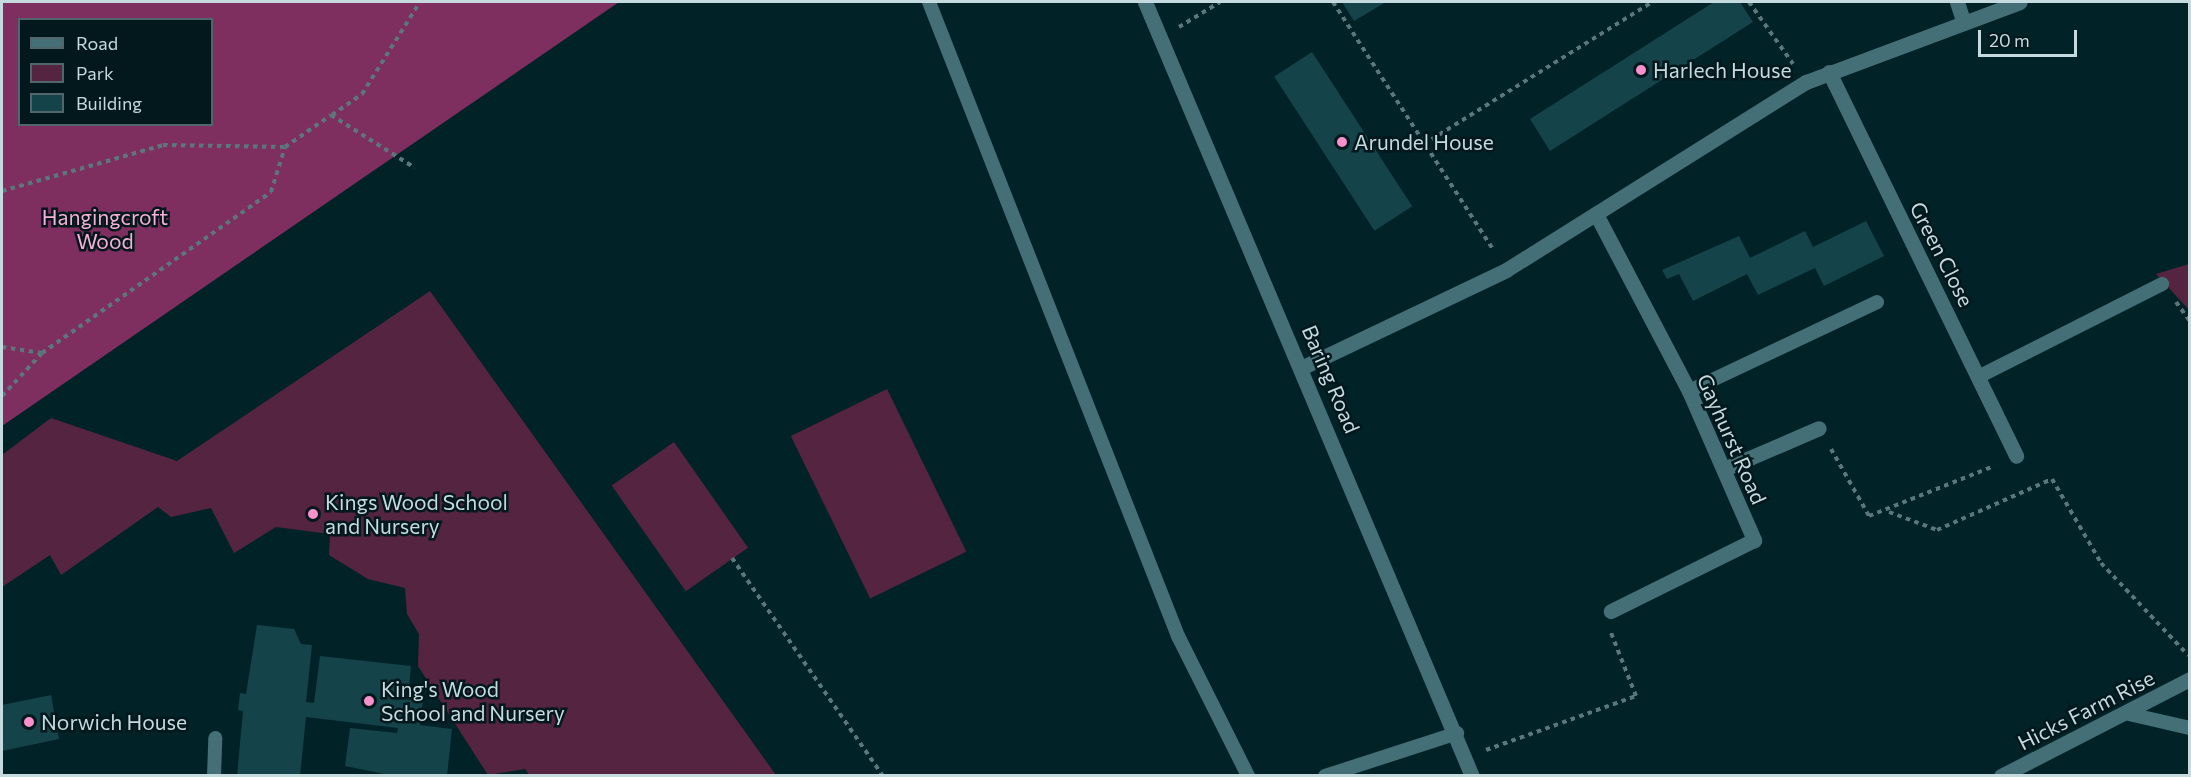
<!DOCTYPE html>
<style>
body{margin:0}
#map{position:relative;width:2191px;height:777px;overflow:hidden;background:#012328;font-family:Commissioner,sans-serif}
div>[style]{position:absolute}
.green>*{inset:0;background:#552441;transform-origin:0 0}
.forest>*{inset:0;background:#7f2e60}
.building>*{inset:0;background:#14434a;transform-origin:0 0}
.path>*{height:4px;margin-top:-2px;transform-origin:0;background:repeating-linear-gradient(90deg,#5b777c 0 4.5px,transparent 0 9px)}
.service>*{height:14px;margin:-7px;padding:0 7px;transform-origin:7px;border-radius:7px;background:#446f76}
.minor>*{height:15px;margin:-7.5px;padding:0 7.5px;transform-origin:7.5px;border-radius:7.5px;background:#446f76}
.dots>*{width:16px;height:16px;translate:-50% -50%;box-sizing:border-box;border:3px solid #03181c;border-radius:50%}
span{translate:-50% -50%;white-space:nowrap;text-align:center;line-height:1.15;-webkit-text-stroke:5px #03181c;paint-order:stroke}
.poi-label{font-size:21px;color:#c4dade}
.left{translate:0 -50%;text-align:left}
.park-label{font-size:21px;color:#f6afd5}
.street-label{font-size:21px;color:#c4dade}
.frame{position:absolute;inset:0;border:3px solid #c4dade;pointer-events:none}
.legend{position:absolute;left:18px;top:18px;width:195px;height:108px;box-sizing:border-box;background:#03181c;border:2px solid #50666a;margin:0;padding:8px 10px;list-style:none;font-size:18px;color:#c4dade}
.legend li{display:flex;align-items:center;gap:12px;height:30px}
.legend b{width:30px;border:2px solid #50666a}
.scale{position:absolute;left:1978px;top:30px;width:99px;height:27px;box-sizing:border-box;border:3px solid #c4dade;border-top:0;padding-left:8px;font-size:18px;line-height:21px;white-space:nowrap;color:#c4dade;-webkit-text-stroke:4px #03181c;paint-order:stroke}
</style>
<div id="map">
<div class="green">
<div style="clip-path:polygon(2189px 264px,2189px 310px,2156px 274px)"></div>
<div style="clip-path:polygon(430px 291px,776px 775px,530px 776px,525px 769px,488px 775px,418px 666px,419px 634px,407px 614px,405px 588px,368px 579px,329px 555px,330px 534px,276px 527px,234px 553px,211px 508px,171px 517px,158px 507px,61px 575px,50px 555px,2px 587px,2px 455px,51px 418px,177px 461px)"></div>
<div style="left:887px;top:389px;width:181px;height:107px;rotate:64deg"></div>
<div style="left:674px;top:442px;width:129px;height:76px;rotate:55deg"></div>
</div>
<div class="forest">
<div style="clip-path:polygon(evenodd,2px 2px,619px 2px,2px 426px,2px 2px,20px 20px,212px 20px,212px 124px,20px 124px,20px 20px)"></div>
</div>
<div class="building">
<div style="clip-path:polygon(1342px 2px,1386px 2px,1354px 21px)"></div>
<div style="clip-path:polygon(1714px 2px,1740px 2px,1753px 22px,1550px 151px,1530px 119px)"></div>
<div style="left:1312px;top:52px;width:184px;height:45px;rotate:57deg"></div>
<div style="clip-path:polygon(1866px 221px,1884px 256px,1824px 286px,1815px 268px,1758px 295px,1747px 274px,1693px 301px,1679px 274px,1667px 279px,1662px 270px,1739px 236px,1750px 258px,1805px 231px,1813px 247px)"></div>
<div style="clip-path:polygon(257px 625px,294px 629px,301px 644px,312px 645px,306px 702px,314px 703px,320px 656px,411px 666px,408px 698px,423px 700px,420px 725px,452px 729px,447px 776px,394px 776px,345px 766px,350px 728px,397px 733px,398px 728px,306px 717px,300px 776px,237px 776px,243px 711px,238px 710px,240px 693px,246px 694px)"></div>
<div style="clip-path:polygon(51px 695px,59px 739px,2px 751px,2px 705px)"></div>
</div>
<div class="path">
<div style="left:1333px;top:2px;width:294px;rotate:57.1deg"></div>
<div style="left:1749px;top:2px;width:76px;rotate:54.6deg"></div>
<div style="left:1179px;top:27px;width:48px;rotate:-31.4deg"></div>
<div style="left:332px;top:115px;width:37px;rotate:-35deg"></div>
<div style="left:362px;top:94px;width:109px;rotate:-57.8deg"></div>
<div style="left:1424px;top:144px;width:269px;rotate:-31.9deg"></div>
<div style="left:2px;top:191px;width:167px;rotate:-15.9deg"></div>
<div style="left:163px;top:145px;width:122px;rotate:0.9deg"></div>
<div style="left:285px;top:147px;width:56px;rotate:-34.8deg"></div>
<div style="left:331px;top:115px;width:99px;rotate:32.2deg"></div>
<div style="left:2176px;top:302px;width:24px;rotate:54deg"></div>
<div style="left:2px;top:347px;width:40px;rotate:8.5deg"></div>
<div style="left:2px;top:396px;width:59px;rotate:-47.1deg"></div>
<div style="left:42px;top:353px;width:280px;rotate:-35.1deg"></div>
<div style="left:271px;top:192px;width:47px;rotate:-72.7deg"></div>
<div style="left:1831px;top:449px;width:77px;rotate:60.4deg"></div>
<div style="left:1869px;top:516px;width:135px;rotate:-21.8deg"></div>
<div style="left:1889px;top:512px;width:51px;rotate:20.6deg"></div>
<div style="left:1937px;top:530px;width:126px;rotate:-23.9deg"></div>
<div style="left:2052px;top:479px;width:97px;rotate:59.7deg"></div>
<div style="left:2101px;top:563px;width:127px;rotate:46.6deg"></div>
<div style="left:732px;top:558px;width:265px;rotate:55.3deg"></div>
<div style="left:1486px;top:750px;width:159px;rotate:-19.8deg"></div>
<div style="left:1636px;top:696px;width:68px;rotate:-111.6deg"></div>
</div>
<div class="service">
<div style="left:929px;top:2px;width:681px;rotate:68.56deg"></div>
<div style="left:1178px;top:636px;width:157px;rotate:63.4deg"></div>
<div style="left:1980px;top:376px;width:204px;rotate:-26.8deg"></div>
<div style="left:1689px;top:391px;width:208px;rotate:-25.3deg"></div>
<div style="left:2129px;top:714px;width:63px;rotate:12.9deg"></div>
<div style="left:214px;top:776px;width:38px;rotate:-88deg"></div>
<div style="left:1325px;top:776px;width:139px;rotate:-18deg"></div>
</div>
<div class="minor">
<div style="left:1145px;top:2px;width:840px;rotate:67.1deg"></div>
<div style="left:1957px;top:2px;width:19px;rotate:72deg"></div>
<div style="left:1829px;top:72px;width:427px;rotate:64deg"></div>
<div style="left:1596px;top:214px;width:200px;rotate:62.3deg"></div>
<div style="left:1689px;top:391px;width:163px;rotate:66.4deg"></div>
<div style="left:1754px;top:540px;width:160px;rotate:153.6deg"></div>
<div style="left:1303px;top:367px;width:225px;rotate:-25.5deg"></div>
<div style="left:1506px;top:270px;width:354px;rotate:-32.1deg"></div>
<div style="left:1806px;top:82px;width:228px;rotate:-20.5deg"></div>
<div style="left:1724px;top:469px;width:103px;rotate:-23.3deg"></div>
<div style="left:2001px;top:776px;width:212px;rotate:-27.2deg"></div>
</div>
<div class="dots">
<div style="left:1641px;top:70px;background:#f890cb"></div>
<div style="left:1342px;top:142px;background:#f890cb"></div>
<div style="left:313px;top:514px;background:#f890cb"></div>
<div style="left:369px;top:701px;background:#f890cb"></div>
<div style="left:29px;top:722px;background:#f890cb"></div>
</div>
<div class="poi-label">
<span class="left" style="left:1653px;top:70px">Harlech House</span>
<span class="left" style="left:1354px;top:142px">Arundel House</span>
<span class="left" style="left:325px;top:514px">Kings Wood School<br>and Nursery</span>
<span class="left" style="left:381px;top:701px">King's Wood<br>School and Nursery</span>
<span class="left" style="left:41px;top:722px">Norwich House</span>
</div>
<div class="park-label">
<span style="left:105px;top:229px">Hangingcroft<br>Wood</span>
</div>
<div class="street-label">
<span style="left:1942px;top:254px;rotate:63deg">Green Close</span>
<span style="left:1331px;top:379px;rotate:67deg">Baring Road</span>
<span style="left:1732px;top:439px;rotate:66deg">Gayhurst Road</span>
<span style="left:2086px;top:710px;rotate:-27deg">Hicks Farm Rise</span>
</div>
<div class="frame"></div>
<ul class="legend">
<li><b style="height:8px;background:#446f76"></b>Road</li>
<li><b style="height:16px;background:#552441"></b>Park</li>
<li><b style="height:16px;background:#14434a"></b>Building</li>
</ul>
<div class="scale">20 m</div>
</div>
